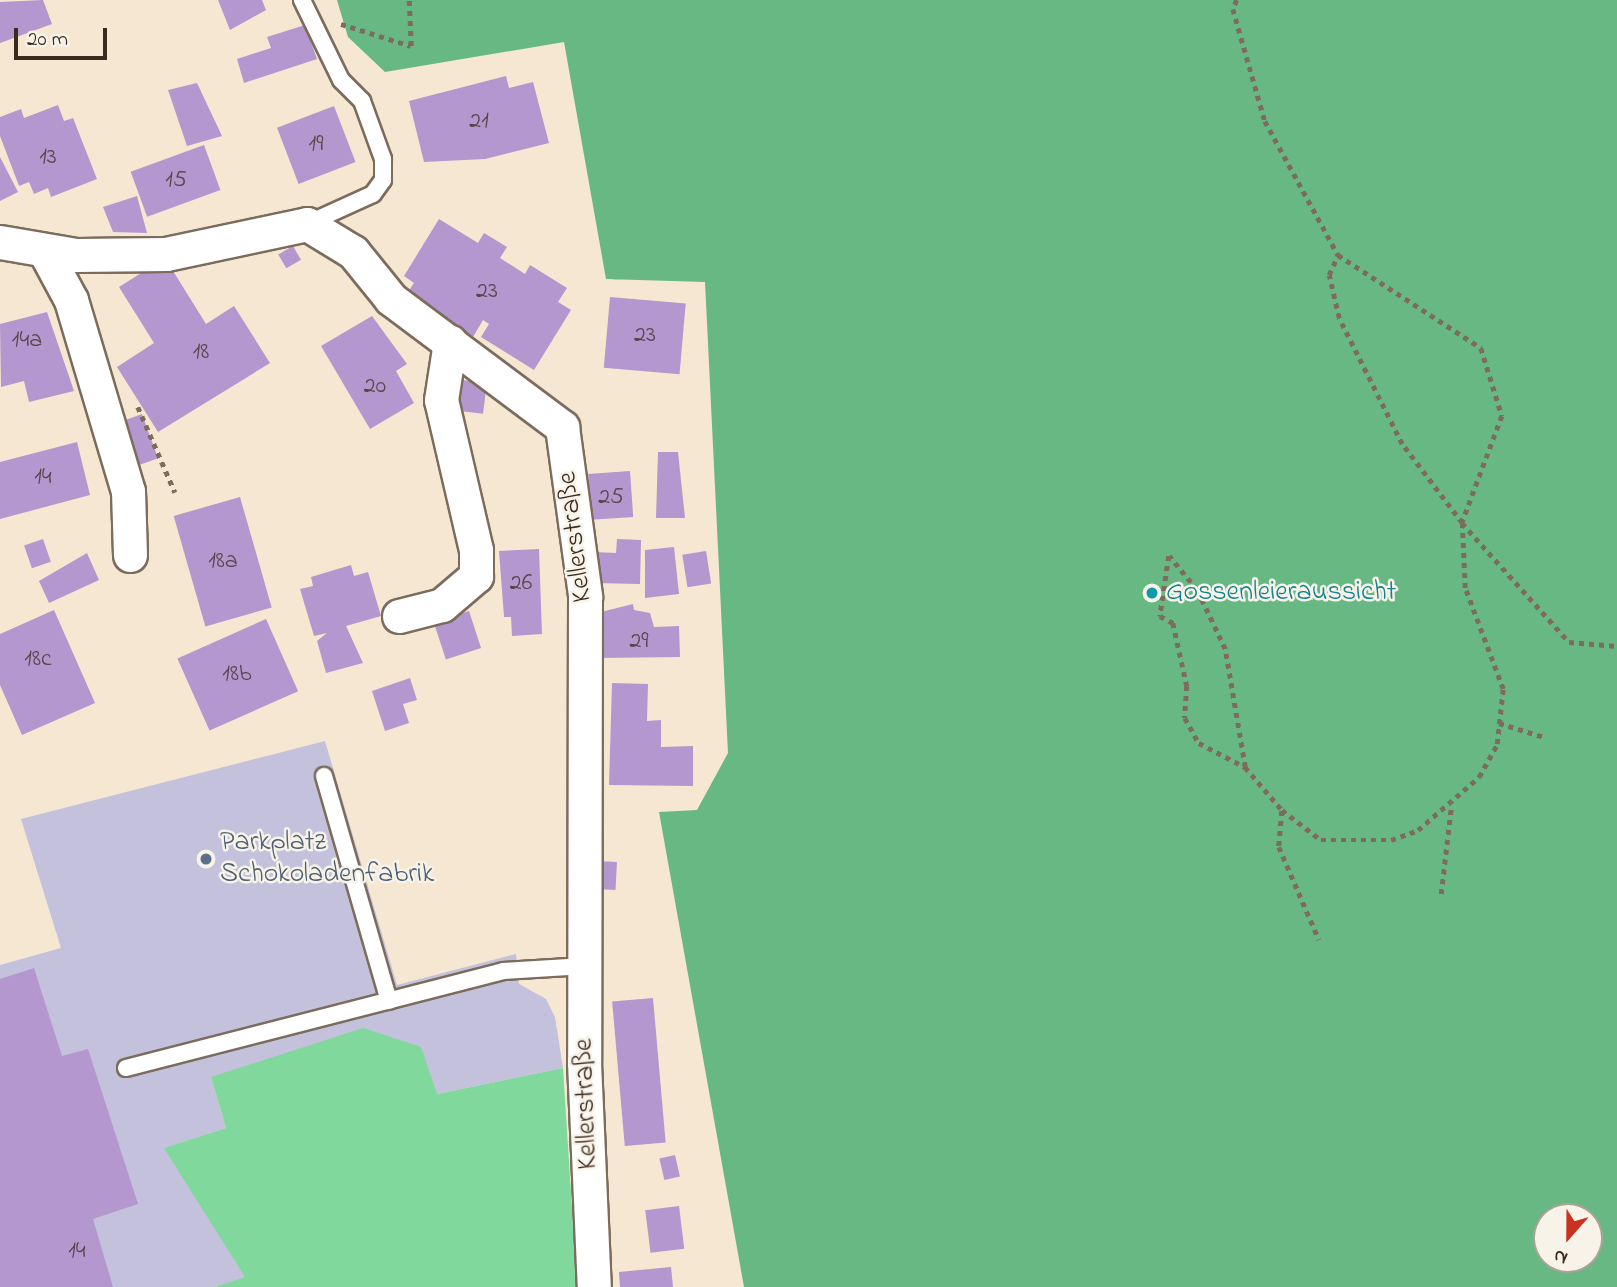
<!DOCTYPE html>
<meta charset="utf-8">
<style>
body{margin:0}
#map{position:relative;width:1617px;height:1287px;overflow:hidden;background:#f5e7d2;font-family:"Indie Flower",sans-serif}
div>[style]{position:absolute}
.industrial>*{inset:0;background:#c3c1db}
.green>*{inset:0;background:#80d89c}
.forest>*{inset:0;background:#68b884}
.building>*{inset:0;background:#b497ce;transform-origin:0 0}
.path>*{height:4.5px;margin-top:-2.25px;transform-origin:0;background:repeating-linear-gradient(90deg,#7c6c5d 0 5px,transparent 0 10px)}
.roads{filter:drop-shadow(2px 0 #7c6c5d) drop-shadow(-2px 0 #7c6c5d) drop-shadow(0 2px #7c6c5d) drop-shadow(0 -2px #7c6c5d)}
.service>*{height:16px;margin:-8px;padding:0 8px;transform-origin:8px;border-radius:8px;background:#fff}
.minor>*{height:33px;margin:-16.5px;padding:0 16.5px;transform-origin:16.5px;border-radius:16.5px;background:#fff}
.dots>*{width:19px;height:19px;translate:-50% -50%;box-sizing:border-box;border:4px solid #f7f3e8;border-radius:50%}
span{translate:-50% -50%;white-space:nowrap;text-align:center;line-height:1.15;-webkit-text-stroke:5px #f7f3e8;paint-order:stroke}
.number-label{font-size:24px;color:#59454a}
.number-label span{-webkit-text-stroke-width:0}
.street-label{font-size:28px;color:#3b2a1e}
.culture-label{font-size:28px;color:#0d838f}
.left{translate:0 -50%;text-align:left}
.service-label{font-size:28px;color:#4e5e75}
.north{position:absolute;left:1533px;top:1203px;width:70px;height:70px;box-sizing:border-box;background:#f7f3e8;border:2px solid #aca397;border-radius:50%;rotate:201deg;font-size:19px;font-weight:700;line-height:28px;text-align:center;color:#3b2a1e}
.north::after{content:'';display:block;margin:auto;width:24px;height:32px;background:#c8321e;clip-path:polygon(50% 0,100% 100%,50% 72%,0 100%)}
.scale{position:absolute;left:14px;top:28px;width:93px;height:32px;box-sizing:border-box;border:4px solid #3b2a1e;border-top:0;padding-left:9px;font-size:21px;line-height:24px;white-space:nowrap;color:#3b2a1e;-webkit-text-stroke:5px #f7f3e8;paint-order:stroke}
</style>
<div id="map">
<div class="industrial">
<div style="clip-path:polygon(325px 741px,397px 985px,516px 954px,519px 984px,546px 999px,555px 1017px,563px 1068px,437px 1094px,211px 1077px,226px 1128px,165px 1148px,246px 1278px,215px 1287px,0 1287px,0 965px,61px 948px,21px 819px)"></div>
</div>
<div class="green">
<div style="clip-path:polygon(363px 1028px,421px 1047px,437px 1094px,563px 1068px,577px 1287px,215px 1287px,245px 1277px,164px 1148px,226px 1128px,211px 1077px)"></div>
</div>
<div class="forest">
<div style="clip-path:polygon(evenodd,337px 0,1617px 0,1617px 1287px,744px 1287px,659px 812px,697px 810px,728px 753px,705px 282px,606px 279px,564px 42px,385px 72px,348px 37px,337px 0,1547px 1217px,1589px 1217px,1589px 1259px,1547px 1259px,1547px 1217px)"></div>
</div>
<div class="building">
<div style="clip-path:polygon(43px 0,52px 24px,0 43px,0 2px)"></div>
<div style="clip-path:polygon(218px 0,262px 0,266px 10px,230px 30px)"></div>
<div style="clip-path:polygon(305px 25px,317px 59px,244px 83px,237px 59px,271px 48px,267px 37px)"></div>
<div style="clip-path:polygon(506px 76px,509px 88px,533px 82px,549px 143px,485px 159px,424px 162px,409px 101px)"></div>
<div style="clip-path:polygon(197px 83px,222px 136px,187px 146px,168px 90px)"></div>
<div style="clip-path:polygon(58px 105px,64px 121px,73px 118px,97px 179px,51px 197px,48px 188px,34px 194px,29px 182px,19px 186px,0 136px,0 117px,21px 109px,24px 118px)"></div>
<div style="left:334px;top:106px;width:60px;height:61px;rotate:69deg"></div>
<div style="left:204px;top:145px;width:48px;height:78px;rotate:70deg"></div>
<div style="clip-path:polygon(0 157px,18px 192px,0 201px)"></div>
<div style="clip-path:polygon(137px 196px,147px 233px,113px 232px,103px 207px)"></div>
<div style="clip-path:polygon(439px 219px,478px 243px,484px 233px,507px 247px,500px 258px,525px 274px,530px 265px,567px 288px,558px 302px,571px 310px,534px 370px,481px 337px,489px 324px,483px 320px,473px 337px,406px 295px,414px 283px,404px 276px)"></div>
<div style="left:293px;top:246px;width:16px;height:17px;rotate:60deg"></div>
<div style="clip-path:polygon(165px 258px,206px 324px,234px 306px,270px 363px,158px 432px,117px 367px,154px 343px,119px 287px)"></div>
<div style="left:610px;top:297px;width:76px;height:71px;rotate:5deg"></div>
<div style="clip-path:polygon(47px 312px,74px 391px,29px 402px,24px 381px,1px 387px,0 324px)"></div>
<div style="clip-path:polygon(372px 316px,407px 364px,396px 371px,414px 403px,370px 429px,321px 346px)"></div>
<div style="left:462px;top:380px;width:25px;height:31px;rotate:7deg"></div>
<div style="left:142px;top:414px;width:47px;height:34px;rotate:70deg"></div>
<div style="clip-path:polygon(77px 442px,90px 495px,0 519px,0 462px)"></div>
<div style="clip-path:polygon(658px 452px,678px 452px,685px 518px,656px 518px)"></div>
<div style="left:630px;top:471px;width:46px;height:42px;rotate:86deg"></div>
<div style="left:240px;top:497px;width:115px;height:69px;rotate:74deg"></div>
<div style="left:43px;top:539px;width:24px;height:20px;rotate:71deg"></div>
<div style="clip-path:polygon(617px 539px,641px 540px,640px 584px,593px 583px,594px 552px,616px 553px)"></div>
<div style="clip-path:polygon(674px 547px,679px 594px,645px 598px,645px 550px)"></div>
<div style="clip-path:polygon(539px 549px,542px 634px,512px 636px,511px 617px,504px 617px,499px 551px)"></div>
<div style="left:706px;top:551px;width:33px;height:24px;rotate:81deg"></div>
<div style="clip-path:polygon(87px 553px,99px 580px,49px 603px,39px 581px)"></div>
<div style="clip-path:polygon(351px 565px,354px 576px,368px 572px,381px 616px,346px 626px,363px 663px,326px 673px,317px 641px,327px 633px,314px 636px,300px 589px,313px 586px,311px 577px)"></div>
<div style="clip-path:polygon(633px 604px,634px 610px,650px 613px,654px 627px,679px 626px,680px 657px,599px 658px,597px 613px)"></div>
<div style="clip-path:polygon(54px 610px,95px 703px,22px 735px,0 685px,0 634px)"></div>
<div style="left:469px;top:611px;width:39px;height:37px;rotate:72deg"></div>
<div style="left:266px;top:619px;width:79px;height:97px;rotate:66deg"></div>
<div style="clip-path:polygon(410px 678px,417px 700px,403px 704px,409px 723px,385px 731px,372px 691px)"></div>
<div style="clip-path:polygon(612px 683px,648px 684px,647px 721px,661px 720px,661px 747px,693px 746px,693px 786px,609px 785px)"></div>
<div style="left:598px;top:861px;width:19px;height:28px;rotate:3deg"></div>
<div style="clip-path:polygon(34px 968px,62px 1056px,88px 1049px,138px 1204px,93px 1219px,113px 1287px,0 1287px,0 979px)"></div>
<div style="left:653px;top:998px;width:145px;height:41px;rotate:85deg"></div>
<div style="left:675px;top:1155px;width:22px;height:16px;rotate:77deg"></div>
<div style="left:679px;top:1206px;width:43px;height:34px;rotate:83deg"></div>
<div style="clip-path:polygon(671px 1267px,673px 1287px,620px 1287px,619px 1272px)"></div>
</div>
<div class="path">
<div style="left:1237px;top:0;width:10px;rotate:114deg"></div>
<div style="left:1233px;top:9px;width:116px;rotate:74.1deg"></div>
<div style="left:1265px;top:121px;width:153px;rotate:61.4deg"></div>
<div style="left:1338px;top:255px;width:171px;rotate:33deg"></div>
<div style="left:1481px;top:348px;width:71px;rotate:72.8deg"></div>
<div style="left:1502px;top:416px;width:114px;rotate:110.5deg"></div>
<div style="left:1462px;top:523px;width:160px;rotate:48deg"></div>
<div style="left:1569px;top:642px;width:48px;rotate:4.8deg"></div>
<div style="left:341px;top:24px;width:73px;rotate:17.4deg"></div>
<div style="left:411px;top:46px;width:46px;rotate:-92.5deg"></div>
<div style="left:138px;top:407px;width:93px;rotate:66.5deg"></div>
<div style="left:1499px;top:723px;width:47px;rotate:17.3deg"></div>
<div style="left:1245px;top:767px;width:120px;rotate:-99.6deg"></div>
<div style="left:1225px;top:649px;width:65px;rotate:-115.4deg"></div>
<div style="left:1197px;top:590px;width:44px;rotate:-129.5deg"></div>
<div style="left:1169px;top:556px;width:61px;rotate:98.5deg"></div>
<div style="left:1160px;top:616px;width:15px;rotate:28deg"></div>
<div style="left:1173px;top:623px;width:65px;rotate:77.5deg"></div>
<div style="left:1187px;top:686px;width:32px;rotate:94deg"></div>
<div style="left:1185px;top:718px;width:29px;rotate:61deg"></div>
<div style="left:1199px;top:743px;width:52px;rotate:27.6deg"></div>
<div style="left:1245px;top:767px;width:57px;rotate:49.3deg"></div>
<div style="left:1282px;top:810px;width:49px;rotate:37.6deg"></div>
<div style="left:1321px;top:840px;width:70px"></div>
<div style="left:1391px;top:840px;width:29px;rotate:-20deg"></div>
<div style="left:1418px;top:830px;width:81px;rotate:-41deg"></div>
<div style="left:1479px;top:777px;width:38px;rotate:-61deg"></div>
<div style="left:1497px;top:744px;width:55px;rotate:-83.8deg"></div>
<div style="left:1503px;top:689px;width:108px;rotate:-110.6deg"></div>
<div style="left:1465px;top:588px;width:65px;rotate:-92.6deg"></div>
<div style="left:1462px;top:523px;width:99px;rotate:-127.2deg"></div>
<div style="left:1402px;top:444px;width:141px;rotate:-116.6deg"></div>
<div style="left:1339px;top:318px;width:44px;rotate:-103.1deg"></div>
<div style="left:1329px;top:275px;width:22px;rotate:-66deg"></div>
<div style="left:1282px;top:811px;width:36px;rotate:95deg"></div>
<div style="left:1279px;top:847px;width:101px;rotate:66.7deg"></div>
<div style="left:1441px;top:894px;width:87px;rotate:-83.4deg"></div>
</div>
<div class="roads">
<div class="service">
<div style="left:302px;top:0;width:89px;rotate:64deg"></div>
<div style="left:341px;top:80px;width:30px;rotate:45deg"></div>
<div style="left:362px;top:101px;width:62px;rotate:70.1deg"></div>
<div style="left:383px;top:159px;width:21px;rotate:90deg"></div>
<div style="left:383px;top:180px;width:17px;rotate:126deg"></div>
<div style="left:373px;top:194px;width:72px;rotate:155.6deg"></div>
<div style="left:324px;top:776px;width:234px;rotate:73.9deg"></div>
<div style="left:126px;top:1068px;width:389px;rotate:-14.4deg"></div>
<div style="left:503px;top:971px;width:82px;rotate:-3.5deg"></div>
</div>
<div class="minor">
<div style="left:0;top:242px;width:77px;rotate:9.7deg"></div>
<div style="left:76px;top:255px;width:90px;rotate:-0.6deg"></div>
<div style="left:166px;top:254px;width:144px;rotate:-12deg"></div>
<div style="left:307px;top:224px;width:54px;rotate:31.3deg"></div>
<div style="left:353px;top:252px;width:60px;rotate:51deg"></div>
<div style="left:391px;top:299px;width:214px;rotate:36.8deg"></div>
<div style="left:562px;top:427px;width:171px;rotate:82.2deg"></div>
<div style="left:585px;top:596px;width:466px;rotate:90.1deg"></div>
<div style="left:584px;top:1062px;width:225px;rotate:87.5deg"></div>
<div style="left:44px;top:250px;width:57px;rotate:61.6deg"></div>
<div style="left:71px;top:300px;width:199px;rotate:73.4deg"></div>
<div style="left:128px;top:491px;width:64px;rotate:88.2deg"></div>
<div style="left:399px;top:616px;width:44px;rotate:-14.3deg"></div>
<div style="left:442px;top:605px;width:45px;rotate:-40.5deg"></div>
<div style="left:476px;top:576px;width:26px;rotate:-90deg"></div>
<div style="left:476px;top:550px;width:154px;rotate:-103.1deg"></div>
<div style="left:441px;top:400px;width:59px;rotate:-81.2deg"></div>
</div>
</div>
<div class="dots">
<div style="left:1152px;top:593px;background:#0f9aa8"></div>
<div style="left:206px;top:859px;background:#5c6f8a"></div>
</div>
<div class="number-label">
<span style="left:479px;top:122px">21</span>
<span style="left:316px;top:145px">19</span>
<span style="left:48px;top:158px">13</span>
<span style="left:176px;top:181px">15</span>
<span style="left:487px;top:292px">23</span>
<span style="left:645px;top:336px">23</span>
<span style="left:27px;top:341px">14a</span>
<span style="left:201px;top:353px">18</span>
<span style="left:375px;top:387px">20</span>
<span style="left:43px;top:478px">14</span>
<span style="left:611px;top:498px">25</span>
<span style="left:223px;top:562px">18a</span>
<span style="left:521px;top:584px">26</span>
<span style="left:639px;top:642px">29</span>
<span style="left:38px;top:660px">18c</span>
<span style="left:237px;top:675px">18b</span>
<span style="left:77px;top:1252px">14</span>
</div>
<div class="street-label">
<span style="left:576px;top:537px;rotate:-97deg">Kellerstraße</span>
<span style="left:587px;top:1104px;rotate:-92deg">Kellerstraße</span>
</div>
<div class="culture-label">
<span class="left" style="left:1166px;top:593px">Gossenleieraussicht</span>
</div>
<div class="service-label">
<span class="left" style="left:220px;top:859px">Parkplatz<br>Schokoladenfabrik</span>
</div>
<div class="north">N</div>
<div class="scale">20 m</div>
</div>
